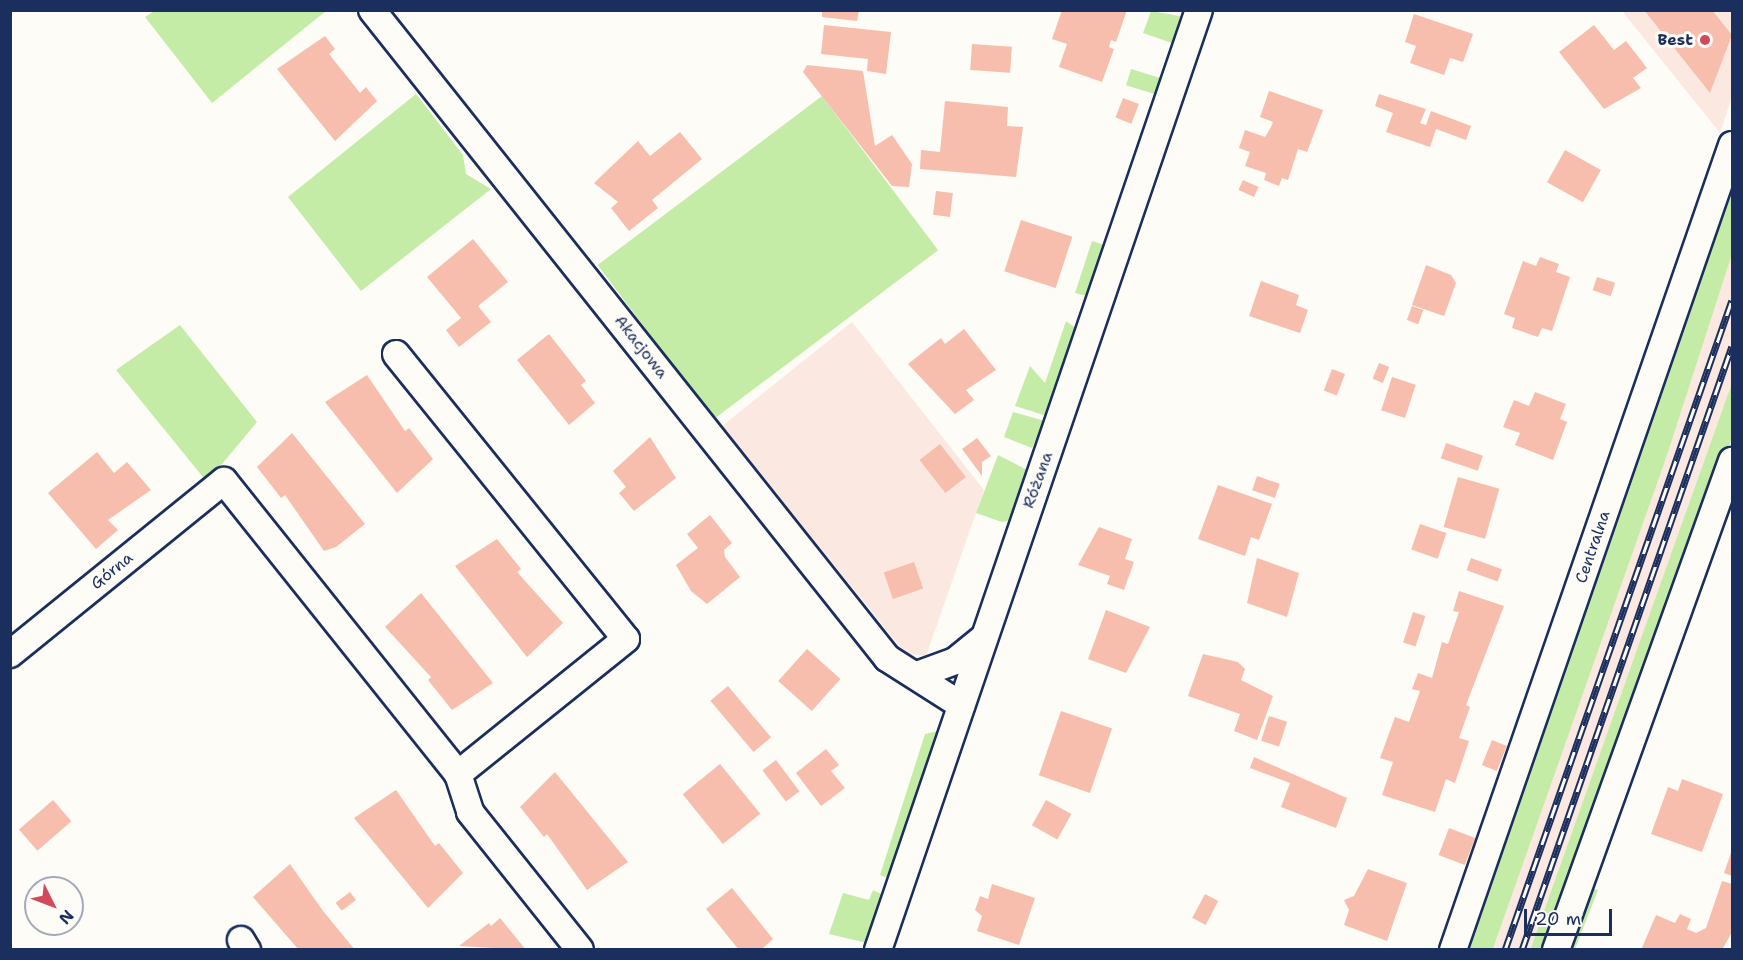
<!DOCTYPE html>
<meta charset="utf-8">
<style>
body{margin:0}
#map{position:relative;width:1743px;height:960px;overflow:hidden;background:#fdfcf7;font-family:"Shantell Sans",sans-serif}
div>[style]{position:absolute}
.built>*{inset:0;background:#fbe9e1}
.green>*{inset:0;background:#c5eca6;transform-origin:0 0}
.building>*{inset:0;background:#f7bead;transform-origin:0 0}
.roads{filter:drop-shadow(2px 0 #1b2f5e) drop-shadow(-2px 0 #1b2f5e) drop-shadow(0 2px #1b2f5e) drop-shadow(0 -2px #1b2f5e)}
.minor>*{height:26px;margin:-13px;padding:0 13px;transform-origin:13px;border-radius:13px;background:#fdfcf7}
.rail>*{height:7px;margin-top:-3.5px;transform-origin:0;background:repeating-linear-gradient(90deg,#fdfcf7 0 14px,#1b2f5e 0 28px);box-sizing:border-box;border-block:2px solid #1b2f5e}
.dots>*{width:16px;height:16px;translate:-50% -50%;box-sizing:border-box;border:3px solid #fdfcf7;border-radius:50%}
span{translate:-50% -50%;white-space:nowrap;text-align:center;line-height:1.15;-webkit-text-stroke:6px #fdfcf7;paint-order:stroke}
.poi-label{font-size:16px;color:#1b2f5e;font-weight:700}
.right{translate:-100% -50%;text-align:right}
.street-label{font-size:16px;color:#1b2f5e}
.frame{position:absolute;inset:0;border:12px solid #1b2f5e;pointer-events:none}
.north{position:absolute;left:24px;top:876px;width:60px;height:60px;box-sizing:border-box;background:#fdfcf7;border:2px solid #a3aaba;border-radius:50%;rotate:132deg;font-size:16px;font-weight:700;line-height:24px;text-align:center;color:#1b2f5e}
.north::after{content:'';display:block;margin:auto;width:21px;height:27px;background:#d1495b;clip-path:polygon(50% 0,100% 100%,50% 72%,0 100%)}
.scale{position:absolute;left:1524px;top:909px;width:88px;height:27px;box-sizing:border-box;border:3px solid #1b2f5e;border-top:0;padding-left:8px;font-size:18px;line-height:21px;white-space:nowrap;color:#1b2f5e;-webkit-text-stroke:4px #fdfcf7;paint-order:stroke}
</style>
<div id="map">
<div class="built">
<div style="clip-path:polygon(1622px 11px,1732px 11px,1732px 97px,1720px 133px)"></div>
<div style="clip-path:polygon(1732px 254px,1732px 383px,1711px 446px,1530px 949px,1493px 950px)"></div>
<div style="clip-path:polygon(852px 322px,984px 490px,926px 656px,905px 653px,722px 426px)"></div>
</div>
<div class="green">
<div style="clip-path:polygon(154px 11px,154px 10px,326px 11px,212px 103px,145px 17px)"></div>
<div style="clip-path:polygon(1151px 11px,1180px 16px,1175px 44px,1143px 33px)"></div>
<div style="left:1131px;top:69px;width:34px;height:17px;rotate:17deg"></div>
<div style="clip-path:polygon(416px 94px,463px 155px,466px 174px,491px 189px,361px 291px,288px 197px)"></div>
<div style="left:822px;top:96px;width:193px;height:281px;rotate:53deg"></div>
<div style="clip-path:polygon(1732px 185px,1732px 254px,1667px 455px,1493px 949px,1467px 950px)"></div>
<div style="clip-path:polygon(1092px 241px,1108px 246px,1087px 296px,1075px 293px)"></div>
<div style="clip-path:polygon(1066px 321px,1080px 331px,1047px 416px,1015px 406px,1030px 366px,1045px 383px)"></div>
<div style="clip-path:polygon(180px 325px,257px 422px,207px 482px,116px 370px)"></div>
<div style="clip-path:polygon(1732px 383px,1732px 437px,1572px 882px,1541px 949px,1530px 950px)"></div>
<div style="clip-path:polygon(1013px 412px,1045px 421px,1032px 448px,1004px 437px)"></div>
<div style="clip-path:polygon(998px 455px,1029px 471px,1011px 520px,1002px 522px,976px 513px)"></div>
<div style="clip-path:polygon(938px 731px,890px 876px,885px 877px,880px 875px,925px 734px)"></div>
<div style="clip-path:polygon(1588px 887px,1598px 890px,1575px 949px,1565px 950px)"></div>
<div style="clip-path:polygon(873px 890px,883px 895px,867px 943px,829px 934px,843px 893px,869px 900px)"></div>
</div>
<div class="building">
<div style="clip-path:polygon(822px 10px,859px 10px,857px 21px,822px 17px)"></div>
<div style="clip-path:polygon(1062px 10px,1127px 10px,1116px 42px,1111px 40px,1109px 47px,1114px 49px,1102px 82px,1059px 67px,1067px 44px,1052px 39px)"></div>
<div style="clip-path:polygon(1644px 10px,1712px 10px,1732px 35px,1710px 93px)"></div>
<div style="clip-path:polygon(1414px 14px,1473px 34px,1463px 62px,1450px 58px,1444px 75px,1410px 63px,1416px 46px,1405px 42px)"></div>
<div style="clip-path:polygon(824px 25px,891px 32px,886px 74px,867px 71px,868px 59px,821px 54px)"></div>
<div style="clip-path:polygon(1594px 25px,1614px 50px,1626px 41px,1647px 68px,1633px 78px,1641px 88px,1604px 109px,1559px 52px)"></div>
<div style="clip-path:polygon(325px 36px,335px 49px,329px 54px,360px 93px,366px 87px,377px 101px,335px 141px,277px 69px)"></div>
<div style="left:972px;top:44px;width:40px;height:26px;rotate:4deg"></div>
<div style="clip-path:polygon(807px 65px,863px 71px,875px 146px,892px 135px,912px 164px,909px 187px,892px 186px,803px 72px)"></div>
<div style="clip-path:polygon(1269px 91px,1323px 110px,1307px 152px,1298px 149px,1288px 180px,1282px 178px,1279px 186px,1264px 180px,1266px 173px,1245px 166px,1250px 152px,1239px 148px,1245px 130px,1265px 137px,1271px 127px,1273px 122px,1260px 117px)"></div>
<div style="clip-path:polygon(1379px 94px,1426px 109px,1420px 123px,1426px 125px,1431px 111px,1471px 126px,1466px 140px,1436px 129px,1430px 147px,1386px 132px,1393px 113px,1375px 106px)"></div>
<div style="left:1123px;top:98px;width:17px;height:21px;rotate:21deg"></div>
<div style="clip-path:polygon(945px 101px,1008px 107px,1007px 126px,1023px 127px,1016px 177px,920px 169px,921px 150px,940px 152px)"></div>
<div style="clip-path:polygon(680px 132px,702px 159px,652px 200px,658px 208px,629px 231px,611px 208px,618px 202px,594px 183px,638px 141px,650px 156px)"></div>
<div style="left:1565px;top:150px;width:41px;height:37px;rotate:29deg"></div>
<div style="left:1243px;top:180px;width:17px;height:11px;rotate:24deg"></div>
<div style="left:936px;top:191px;width:17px;height:24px;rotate:7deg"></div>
<div style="left:1021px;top:220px;width:54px;height:54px;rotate:18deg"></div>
<div style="clip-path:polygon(473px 239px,508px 282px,478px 306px,491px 322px,459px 347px,446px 330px,461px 318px,427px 277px)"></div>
<div style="clip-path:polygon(1540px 257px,1559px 264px,1556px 272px,1570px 277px,1552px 331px,1542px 328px,1538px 337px,1512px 328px,1515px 318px,1504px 314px,1523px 261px,1536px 266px)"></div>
<div style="clip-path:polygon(1426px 265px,1451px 275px,1456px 283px,1444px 316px,1412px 305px)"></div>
<div style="left:1597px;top:277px;width:19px;height:14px;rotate:18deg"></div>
<div style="clip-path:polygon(1261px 281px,1299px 295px,1296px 305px,1308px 310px,1300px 333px,1249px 316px)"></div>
<div style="left:1412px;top:306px;width:12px;height:15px;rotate:20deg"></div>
<div style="clip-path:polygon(964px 329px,996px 370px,966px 390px,974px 400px,955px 414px,908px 364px,941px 338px,945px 344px)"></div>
<div style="clip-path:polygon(549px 334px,586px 381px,581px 385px,595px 403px,569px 425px,517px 360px)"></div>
<div style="left:1379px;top:363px;width:11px;height:17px;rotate:22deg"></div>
<div style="left:1332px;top:369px;width:14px;height:23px;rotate:21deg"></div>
<div style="clip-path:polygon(367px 375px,405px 431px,409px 428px,433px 459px,397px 493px,325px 402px)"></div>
<div style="left:1392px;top:377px;width:25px;height:35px;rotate:18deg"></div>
<div style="clip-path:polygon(1535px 392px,1566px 404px,1560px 419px,1567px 422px,1553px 460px,1515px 445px,1520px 433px,1503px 427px,1514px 400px,1529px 406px)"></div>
<div style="clip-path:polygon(292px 433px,365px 524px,336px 547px,324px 551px,285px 495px,281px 498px,257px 467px)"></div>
<div style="clip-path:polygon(650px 437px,676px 478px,634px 511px,619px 493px,626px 487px,613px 471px)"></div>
<div style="clip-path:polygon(977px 438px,991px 456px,982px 462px,982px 476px,962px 449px)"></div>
<div style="left:1446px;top:443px;width:39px;height:16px;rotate:19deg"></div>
<div style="left:940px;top:444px;width:42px;height:26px;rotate:52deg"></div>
<div style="clip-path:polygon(97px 452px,114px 473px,127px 462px,151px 490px,108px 520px,118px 530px,96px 549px,48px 493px)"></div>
<div style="left:1257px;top:476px;width:24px;height:15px;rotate:19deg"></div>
<div style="left:1458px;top:477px;width:43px;height:52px;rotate:16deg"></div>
<div style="clip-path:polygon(1218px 485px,1272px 504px,1259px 540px,1251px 537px,1245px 556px,1198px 539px)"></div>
<div style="clip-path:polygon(710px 515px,732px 543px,724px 550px,725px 557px,740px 577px,707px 604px,691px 591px,676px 565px,698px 548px,687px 534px)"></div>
<div style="left:1420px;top:524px;width:28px;height:27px;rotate:19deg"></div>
<div style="clip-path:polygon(1099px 527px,1132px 539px,1125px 559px,1134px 562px,1124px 590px,1107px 584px,1110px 576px,1078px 565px)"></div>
<div style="clip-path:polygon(497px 539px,521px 569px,517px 572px,563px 623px,527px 657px,455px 566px)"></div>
<div style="clip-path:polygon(1257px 558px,1299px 573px,1287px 617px,1247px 603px)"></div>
<div style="left:1471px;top:558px;width:33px;height:13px;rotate:20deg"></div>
<div style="left:914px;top:562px;width:28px;height:32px;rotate:71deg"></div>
<div style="clip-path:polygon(1459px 591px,1504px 606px,1466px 705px,1470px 707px,1459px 738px,1469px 741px,1455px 783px,1446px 779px,1435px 812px,1382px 795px,1393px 762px,1380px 758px,1395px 717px,1409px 722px,1420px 691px,1412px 689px,1418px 673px,1432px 678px,1442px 642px,1448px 644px,1459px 612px,1453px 611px)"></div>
<div style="clip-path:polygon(421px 593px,493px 683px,452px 710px,428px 680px,431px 677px,385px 627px)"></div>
<div style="clip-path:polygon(1106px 610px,1150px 627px,1126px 673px,1088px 659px)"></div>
<div style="left:1413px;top:612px;width:13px;height:32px;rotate:18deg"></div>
<div style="left:807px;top:649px;width:45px;height:43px;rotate:42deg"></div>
<div style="clip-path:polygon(1203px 654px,1238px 662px,1245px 669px,1241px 680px,1273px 696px,1257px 740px,1234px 731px,1240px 714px,1188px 696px)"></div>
<div style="left:728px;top:686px;width:67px;height:23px;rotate:50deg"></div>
<div style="left:1061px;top:711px;width:54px;height:68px;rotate:19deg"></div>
<div style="left:1269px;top:716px;width:19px;height:26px;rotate:18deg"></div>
<div style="left:1492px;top:740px;width:16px;height:27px;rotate:22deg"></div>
<div style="clip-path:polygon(826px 749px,839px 765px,831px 771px,845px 788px,821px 806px,796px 773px)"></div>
<div style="clip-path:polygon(1254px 757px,1347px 798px,1336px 828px,1281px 807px,1290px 783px,1250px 768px)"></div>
<div style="left:776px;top:760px;width:39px;height:17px;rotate:53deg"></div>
<div style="left:720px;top:764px;width:64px;height:48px;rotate:51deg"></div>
<div style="clip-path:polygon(555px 772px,628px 862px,587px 890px,547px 834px,544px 837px,520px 807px)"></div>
<div style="clip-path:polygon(1682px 779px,1723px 794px,1702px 852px,1651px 834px,1668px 787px,1678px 791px)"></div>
<div style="clip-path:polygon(396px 790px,435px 846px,439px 843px,463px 873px,428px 908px,354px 818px)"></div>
<div style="left:53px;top:800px;width:28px;height:45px;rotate:49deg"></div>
<div style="left:1046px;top:800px;width:29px;height:29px;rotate:29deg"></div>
<div style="left:1449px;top:828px;width:28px;height:29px;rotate:21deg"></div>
<div style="clip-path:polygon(1732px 850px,1732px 876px,1724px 873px)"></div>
<div style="clip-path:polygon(290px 864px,323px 911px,355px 950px,299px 950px,253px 897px)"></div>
<div style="clip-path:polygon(1368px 869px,1407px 883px,1387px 941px,1344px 925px,1349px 910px,1344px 900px,1354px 896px)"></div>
<div style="clip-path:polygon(1722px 881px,1732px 884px,1732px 932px,1722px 950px,1641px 950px,1656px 915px,1675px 923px,1680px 914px,1691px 919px,1687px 929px,1696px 933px,1706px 928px)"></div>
<div style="clip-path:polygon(992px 884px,1035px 898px,1019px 945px,977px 931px,982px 916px,975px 910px,980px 896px,988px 899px)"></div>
<div style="clip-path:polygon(732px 888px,773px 939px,761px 950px,739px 950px,706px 909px)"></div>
<div style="left:350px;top:892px;width:10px;height:18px;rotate:53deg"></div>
<div style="left:1205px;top:894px;width:15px;height:27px;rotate:28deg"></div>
<div style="clip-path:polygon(500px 918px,526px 950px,459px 946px,489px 923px,491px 926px)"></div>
</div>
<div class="roads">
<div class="minor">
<div style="left:372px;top:10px;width:828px;rotate:51.52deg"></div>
<div style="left:887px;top:658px;width:88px;rotate:32.4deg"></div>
<div style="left:396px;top:354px;width:366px;rotate:51.1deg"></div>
<div style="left:626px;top:639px;width:216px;rotate:141.2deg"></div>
<div style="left:458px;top:774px;width:40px;rotate:72deg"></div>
<div style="left:470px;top:812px;width:176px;rotate:51.4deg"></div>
<div style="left:10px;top:654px;width:275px;rotate:-39deg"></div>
<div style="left:224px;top:481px;width:375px;rotate:51.4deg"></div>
<div style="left:917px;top:675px;width:40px;rotate:-20.2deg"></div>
<div style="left:955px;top:661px;width:36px;rotate:-39deg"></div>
<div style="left:241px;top:940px;width:12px;rotate:59deg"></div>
<div style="left:878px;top:950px;width:993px;rotate:-71.15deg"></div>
<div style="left:1453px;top:950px;width:852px;rotate:-70.88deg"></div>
<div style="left:1556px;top:950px;width:520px;rotate:-70.21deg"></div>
</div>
</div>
<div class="rail">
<div style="left:1505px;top:950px;width:688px;rotate:-70.75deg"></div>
<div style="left:1522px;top:950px;width:639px;rotate:-70.83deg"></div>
</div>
<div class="dots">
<div style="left:1705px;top:40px;background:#d1495b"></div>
</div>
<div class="poi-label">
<span class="right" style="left:1693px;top:40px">Best</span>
</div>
<div class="street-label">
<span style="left:641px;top:347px;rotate:52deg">Akacjowa</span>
<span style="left:1038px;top:480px;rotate:-70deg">Różana</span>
<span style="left:1593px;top:547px;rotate:-71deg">Centralna</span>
<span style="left:112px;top:571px;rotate:-39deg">Górna</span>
</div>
<div class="frame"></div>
<div class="north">N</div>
<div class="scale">20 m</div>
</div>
